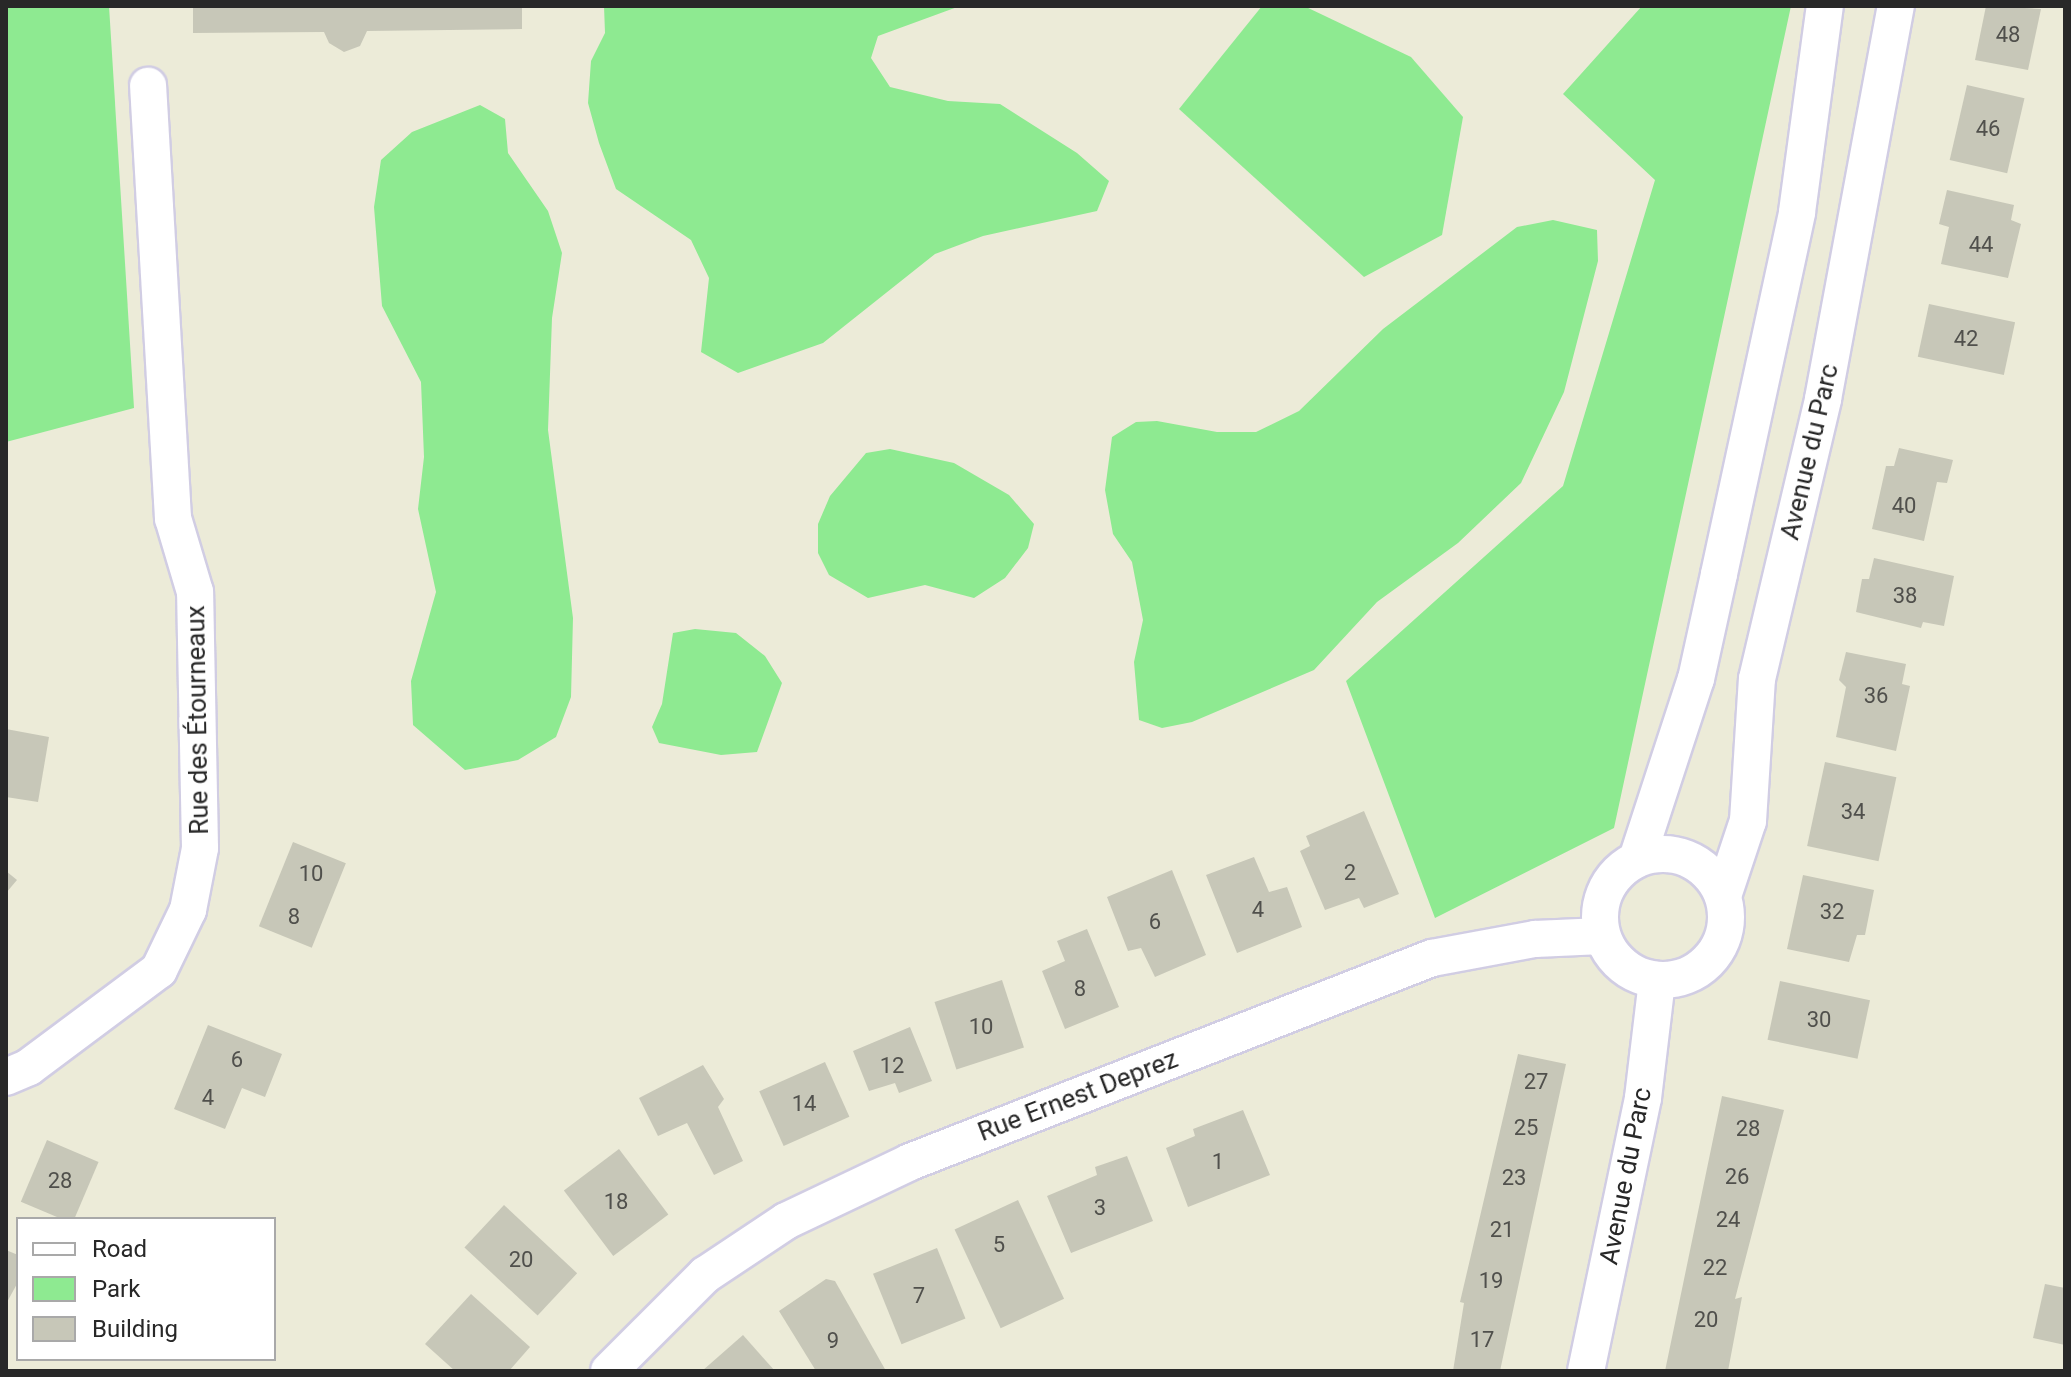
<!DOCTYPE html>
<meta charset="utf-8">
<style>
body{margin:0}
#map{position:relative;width:2071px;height:1377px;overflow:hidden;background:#ecebd8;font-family:Roboto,sans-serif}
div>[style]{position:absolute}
.green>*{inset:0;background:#8eea91}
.building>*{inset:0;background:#c7c7b8;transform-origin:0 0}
.roads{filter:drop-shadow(2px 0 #d1cde3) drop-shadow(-2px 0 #d1cde3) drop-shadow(0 2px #d1cde3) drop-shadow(0 -2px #d1cde3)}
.minor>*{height:36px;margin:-18px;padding:0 18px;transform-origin:18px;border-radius:18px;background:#fff}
.minor>.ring{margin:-18px;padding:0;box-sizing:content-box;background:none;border:36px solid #fff;border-radius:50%}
span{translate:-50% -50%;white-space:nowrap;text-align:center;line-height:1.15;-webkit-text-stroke:6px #fff;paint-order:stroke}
.number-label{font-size:22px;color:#50504c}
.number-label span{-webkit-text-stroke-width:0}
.street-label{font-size:26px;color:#282828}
.frame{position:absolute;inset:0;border:8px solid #282828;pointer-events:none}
.legend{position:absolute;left:16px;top:1217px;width:260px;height:144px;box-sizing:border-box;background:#fff;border:2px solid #a9a9a9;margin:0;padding:10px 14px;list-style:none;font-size:24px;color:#282828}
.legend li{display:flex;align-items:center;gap:16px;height:40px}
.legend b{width:40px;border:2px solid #a9a9a9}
</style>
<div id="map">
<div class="green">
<div style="clip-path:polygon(6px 6px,109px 6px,134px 408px,6px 442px)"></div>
<div style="clip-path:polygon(604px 6px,960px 6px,878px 36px,871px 58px,890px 87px,948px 101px,1000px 104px,1077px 153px,1109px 181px,1097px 211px,983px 236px,935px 254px,823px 343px,738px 373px,701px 352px,709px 278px,691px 240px,616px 189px,599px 143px,588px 103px,591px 61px,605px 33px)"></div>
<div style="clip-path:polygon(1262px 6px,1304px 6px,1411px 57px,1463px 117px,1442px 235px,1364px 277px,1179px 109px)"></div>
<div style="clip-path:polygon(1642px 6px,1791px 6px,1614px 828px,1435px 918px,1346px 681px,1563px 486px,1655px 180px,1563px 94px)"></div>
<div style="clip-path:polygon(480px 105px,505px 119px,508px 153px,548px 211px,562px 253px,552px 318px,548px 430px,573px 618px,571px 697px,556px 737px,518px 760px,465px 770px,413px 725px,411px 681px,436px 592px,418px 509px,424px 457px,421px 382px,382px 306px,374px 207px,381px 160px,412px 132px)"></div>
<div style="clip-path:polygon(1553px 220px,1597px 230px,1598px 261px,1564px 392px,1521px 483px,1458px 543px,1377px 602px,1314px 670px,1192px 722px,1162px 728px,1139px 720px,1134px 662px,1143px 620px,1132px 562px,1113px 534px,1105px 490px,1112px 437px,1136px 422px,1157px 421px,1217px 432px,1256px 432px,1299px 411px,1383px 329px,1517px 227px)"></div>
<div style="clip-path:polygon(890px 449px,954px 463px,1009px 495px,1034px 524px,1028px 548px,1005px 578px,974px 598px,925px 585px,868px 598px,829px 575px,818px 553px,818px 524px,830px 496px,866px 453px)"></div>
<div style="clip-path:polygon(695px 629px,736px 633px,765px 656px,782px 683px,757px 752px,721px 755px,659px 743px,652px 727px,662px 704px,673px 633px)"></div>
</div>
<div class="building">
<div style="clip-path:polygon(193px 6px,522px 6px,522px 29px,367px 31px,360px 46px,344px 52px,329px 43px,324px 32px,193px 33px)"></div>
<div style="clip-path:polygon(1986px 6px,2041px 9px,2028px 70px,1975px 60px)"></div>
<div style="left:1967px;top:85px;width:59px;height:77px;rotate:13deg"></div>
<div style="clip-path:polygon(1947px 190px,2014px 205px,2011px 220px,2021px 224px,2008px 278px,1941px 264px,1949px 227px,1939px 224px)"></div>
<div style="left:1929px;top:304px;width:88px;height:54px;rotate:12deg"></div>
<div style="clip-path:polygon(1899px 448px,1953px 460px,1947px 483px,1937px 482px,1924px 541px,1872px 529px,1886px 466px,1894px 466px)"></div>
<div style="clip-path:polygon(1874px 558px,1954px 576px,1944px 626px,1923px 622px,1921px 628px,1856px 612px,1862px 579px,1869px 579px)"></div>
<div style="clip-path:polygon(1846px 652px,1906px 664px,1902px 684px,1910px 686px,1896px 751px,1836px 737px,1846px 687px,1839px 680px)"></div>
<div style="clip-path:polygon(6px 729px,49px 737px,38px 802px,6px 797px)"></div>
<div style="left:1825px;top:762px;width:73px;height:86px;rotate:12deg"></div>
<div style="clip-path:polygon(1364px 811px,1399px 894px,1364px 908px,1359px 898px,1325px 910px,1300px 851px,1310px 846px,1306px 836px)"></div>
<div style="left:293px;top:842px;width:57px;height:91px;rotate:22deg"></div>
<div style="clip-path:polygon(1254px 857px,1269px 892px,1287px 887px,1302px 927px,1237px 953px,1206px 875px)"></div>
<div style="clip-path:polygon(1172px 870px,1206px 955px,1155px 977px,1141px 948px,1128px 951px,1107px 897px)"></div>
<div style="clip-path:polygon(6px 871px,17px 880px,6px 893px)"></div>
<div style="clip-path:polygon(1803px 875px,1874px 890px,1865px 935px,1857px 935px,1849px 962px,1787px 949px)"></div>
<div style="clip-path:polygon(1087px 929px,1119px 1007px,1065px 1029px,1042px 971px,1065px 961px,1057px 941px)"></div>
<div style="left:1002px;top:980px;width:71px;height:71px;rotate:72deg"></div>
<div style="left:1780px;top:981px;width:92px;height:60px;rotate:12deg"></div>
<div style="clip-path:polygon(208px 1025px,282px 1054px,265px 1097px,242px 1088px,225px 1129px,174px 1109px)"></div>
<div style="clip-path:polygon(910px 1027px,932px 1081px,899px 1093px,895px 1083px,869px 1091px,853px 1051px)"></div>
<div style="clip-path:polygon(1518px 1054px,1566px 1064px,1500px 1371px,1453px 1371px,1464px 1303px,1460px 1302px)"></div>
<div style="left:825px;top:1062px;width:60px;height:72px;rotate:66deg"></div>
<div style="clip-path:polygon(703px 1065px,724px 1099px,718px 1107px,743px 1161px,714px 1175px,687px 1123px,658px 1136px,639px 1098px)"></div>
<div style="clip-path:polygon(1722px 1096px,1784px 1110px,1735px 1299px,1742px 1297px,1728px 1371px,1665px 1371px)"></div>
<div style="clip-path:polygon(1243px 1110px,1270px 1175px,1188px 1207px,1166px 1148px,1195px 1136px,1193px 1129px)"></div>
<div style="left:47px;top:1140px;width:56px;height:67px;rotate:23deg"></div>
<div style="left:619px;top:1149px;width:82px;height:69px;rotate:53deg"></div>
<div style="clip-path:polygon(1127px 1156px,1153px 1221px,1071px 1253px,1047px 1196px,1097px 1175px,1095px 1167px)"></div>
<div style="left:1018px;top:1200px;width:109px;height:70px;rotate:65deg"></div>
<div style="left:504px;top:1205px;width:100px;height:58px;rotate:43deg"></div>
<div style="left:937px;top:1248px;width:76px;height:69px;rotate:68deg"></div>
<div style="clip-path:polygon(6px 1250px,18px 1255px,18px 1282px,6px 1304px)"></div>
<div style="clip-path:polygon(826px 1279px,835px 1281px,886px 1371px,816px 1371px,779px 1311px)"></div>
<div style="clip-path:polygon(2045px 1284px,2065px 1288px,2065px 1345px,2033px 1338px)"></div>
<div style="clip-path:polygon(471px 1294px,530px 1347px,509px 1371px,455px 1371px,425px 1344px)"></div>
<div style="clip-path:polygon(743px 1335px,775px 1371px,702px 1371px)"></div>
</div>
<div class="roads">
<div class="minor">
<div class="ring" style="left:1600px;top:854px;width:90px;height:90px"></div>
<div style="left:1637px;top:859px;width:189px;rotate:-71.9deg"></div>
<div style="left:1696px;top:679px;width:107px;rotate:-77.6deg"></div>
<div style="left:1719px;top:574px;width:370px;rotate:-77.8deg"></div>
<div style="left:1797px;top:212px;width:208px;rotate:-82.3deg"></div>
<div style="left:1723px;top:896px;width:79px;rotate:-71.6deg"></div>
<div style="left:1748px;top:821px;width:142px;rotate:-86.4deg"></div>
<div style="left:1757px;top:679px;width:288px;rotate:-76.7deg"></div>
<div style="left:1823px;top:399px;width:400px;rotate:-79.5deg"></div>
<div style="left:6px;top:1077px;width:25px;rotate:-23deg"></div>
<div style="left:29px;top:1067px;width:162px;rotate:-36.7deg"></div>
<div style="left:159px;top:970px;width:67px;rotate:-64.2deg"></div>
<div style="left:188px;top:910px;width:63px;rotate:-79deg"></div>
<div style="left:200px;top:848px;width:256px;rotate:-91.1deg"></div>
<div style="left:195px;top:592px;width:77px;rotate:-106.6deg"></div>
<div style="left:173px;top:518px;width:433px;rotate:-93.3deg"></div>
<div style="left:609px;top:1371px;width:136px;rotate:-45deg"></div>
<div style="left:705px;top:1275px;width:97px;rotate:-33.7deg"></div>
<div style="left:786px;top:1221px;width:137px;rotate:-25.4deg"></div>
<div style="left:910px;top:1162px;width:560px;rotate:-21.35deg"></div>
<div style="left:1432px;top:958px;width:105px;rotate:-10.5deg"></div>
<div style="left:1535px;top:939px;width:67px;rotate:-2.6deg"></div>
<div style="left:1586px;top:1371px;width:279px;rotate:-78.2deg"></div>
<div style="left:1643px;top:1098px;width:119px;rotate:-83.2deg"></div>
</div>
</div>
<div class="number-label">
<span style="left:2008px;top:35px">48</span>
<span style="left:1988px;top:129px">46</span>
<span style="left:1981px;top:245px">44</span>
<span style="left:1966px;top:339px">42</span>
<span style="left:1904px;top:506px">40</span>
<span style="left:1905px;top:596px">38</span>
<span style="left:1876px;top:696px">36</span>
<span style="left:1853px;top:812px">34</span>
<span style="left:1350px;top:873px">2</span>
<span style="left:311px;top:874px">10</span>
<span style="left:1258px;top:910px">4</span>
<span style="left:1832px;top:912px">32</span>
<span style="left:294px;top:917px">8</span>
<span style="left:1155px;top:922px">6</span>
<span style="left:1080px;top:989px">8</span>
<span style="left:1819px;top:1020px">30</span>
<span style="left:981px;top:1027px">10</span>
<span style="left:237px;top:1060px">6</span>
<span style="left:892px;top:1066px">12</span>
<span style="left:1536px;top:1082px">27</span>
<span style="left:208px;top:1098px">4</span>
<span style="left:804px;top:1104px">14</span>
<span style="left:1526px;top:1128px">25</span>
<span style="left:1748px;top:1129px">28</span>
<span style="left:1218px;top:1162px">1</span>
<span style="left:1737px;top:1177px">26</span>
<span style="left:1514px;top:1178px">23</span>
<span style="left:60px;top:1181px">28</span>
<span style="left:616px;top:1202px">18</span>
<span style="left:1100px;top:1208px">3</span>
<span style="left:1728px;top:1220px">24</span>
<span style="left:1502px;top:1230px">21</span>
<span style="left:999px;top:1245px">5</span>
<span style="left:521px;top:1260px">20</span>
<span style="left:1715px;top:1268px">22</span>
<span style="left:1491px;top:1281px">19</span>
<span style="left:919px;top:1296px">7</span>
<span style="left:1706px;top:1320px">20</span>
<span style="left:1482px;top:1340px">17</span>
<span style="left:833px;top:1341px">9</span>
</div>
<div class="street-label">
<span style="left:1810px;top:452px;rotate:-77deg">Avenue du Parc</span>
<span style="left:198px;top:720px;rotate:-91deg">Rue des Étourneaux</span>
<span style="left:1078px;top:1096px;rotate:-21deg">Rue Ernest Deprez</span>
<span style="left:1626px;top:1176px;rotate:-79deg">Avenue du Parc</span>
</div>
<div class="frame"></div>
<ul class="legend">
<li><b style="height:10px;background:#fff"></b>Road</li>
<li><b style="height:22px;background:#8eea91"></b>Park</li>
<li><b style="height:22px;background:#c7c7b8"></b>Building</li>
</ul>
</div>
